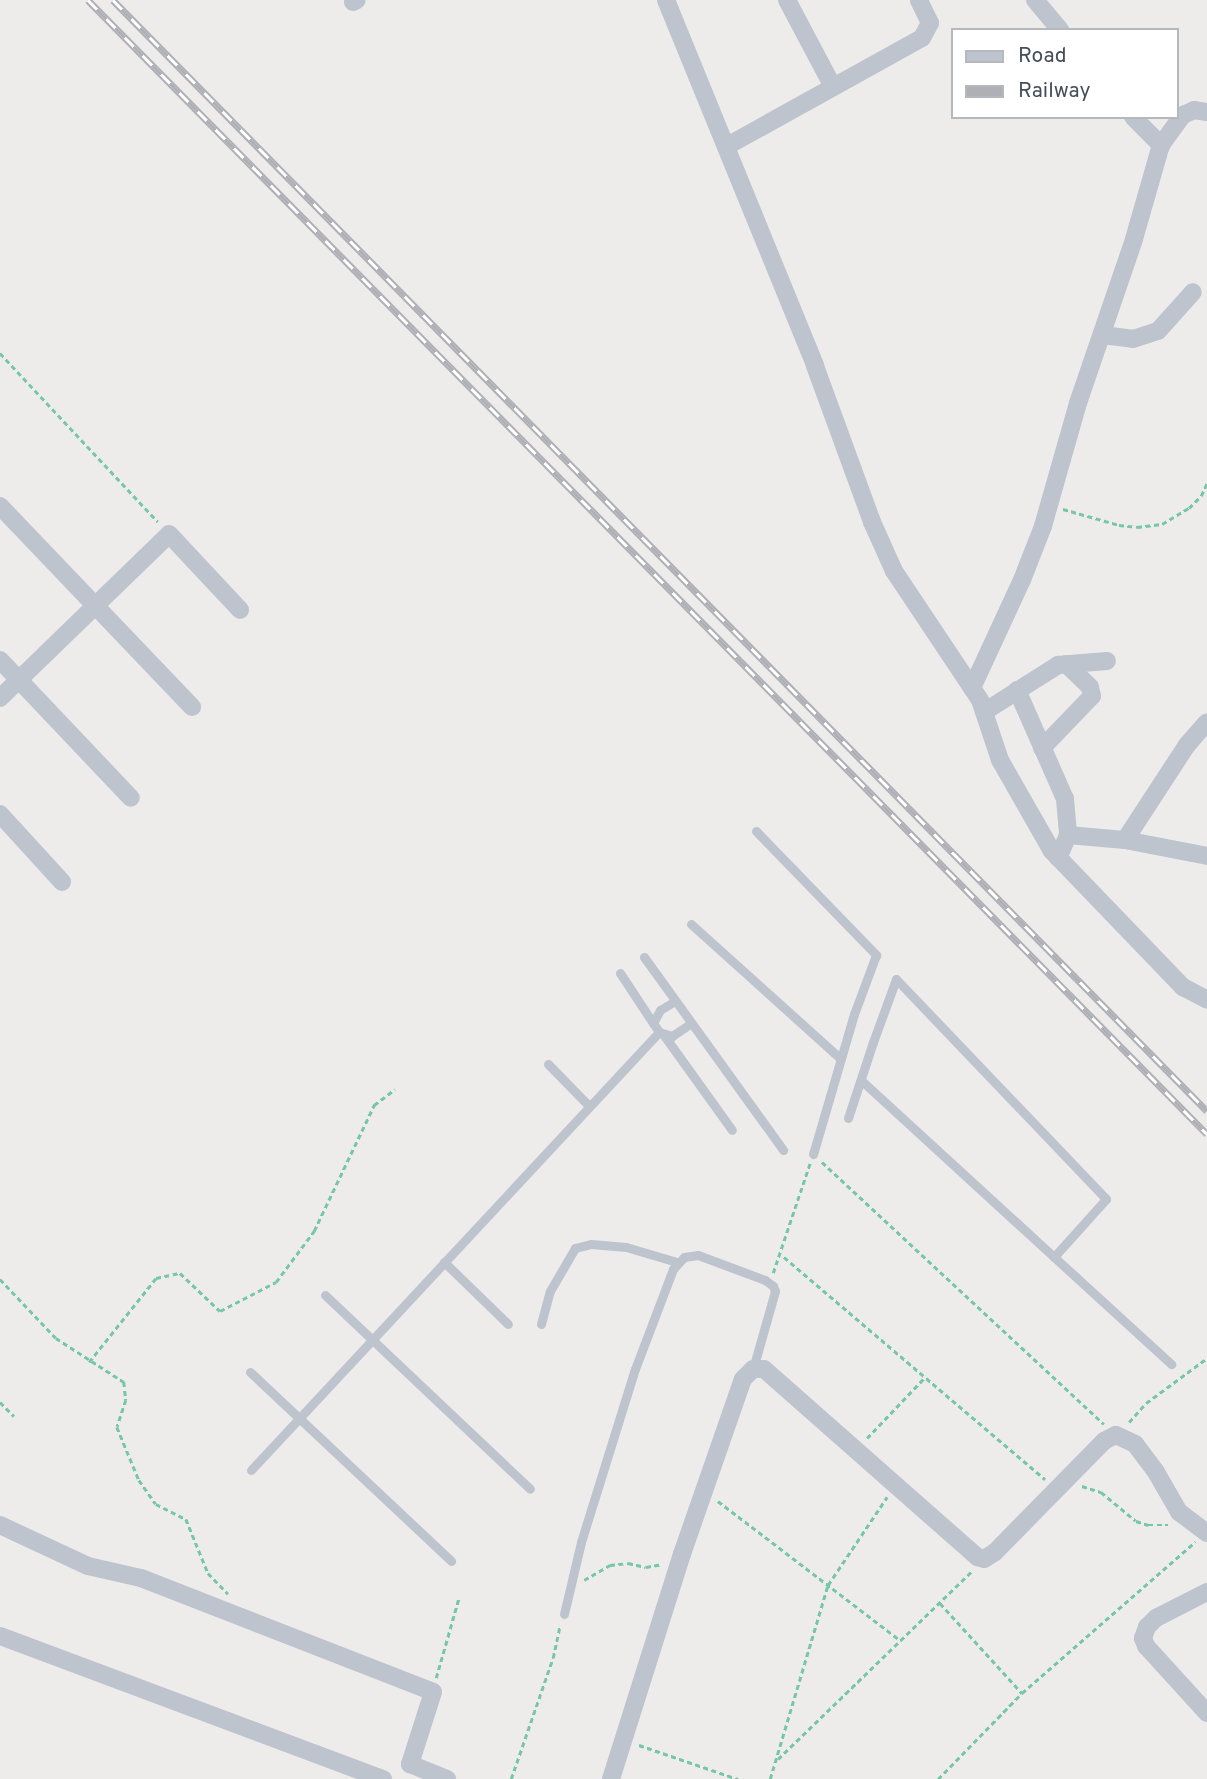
<!DOCTYPE html>
<style>
body{margin:0}
#map{position:relative;width:1207px;height:1779px;overflow:hidden;background:#eeebeb;font-family:Overpass,sans-serif}
div>[style]{position:absolute}
.path>*{height:2.5px;margin-top:-1.25px;transform-origin:0;background:repeating-linear-gradient(90deg,#75c7a5 0 5px,transparent 0 8.5px)}
.service>*{height:9px;margin:-4.5px;padding:0 4.5px;transform-origin:4.5px;border-radius:4.5px;background:#bdc4cd}
.minor>*{height:18px;margin:-9px;padding:0 9px;transform-origin:9px;border-radius:9px;background:#bdc4cd}
.rail>*{height:7px;margin-top:-3.5px;transform-origin:0;background:repeating-linear-gradient(90deg,#fff 0 13px,#aeb0b6 0 26px);box-sizing:border-box;border-block:2px solid #aeb0b6}
span{translate:-50% -50%;white-space:nowrap;text-align:center;line-height:1.15;-webkit-text-stroke:5px #fff;paint-order:stroke}
.legend{position:absolute;left:951px;top:28px;width:228px;height:91px;box-sizing:border-box;background:#fff;border:2px solid #b5b8bc;margin:0;padding:9px 12px;list-style:none;font-size:21px;color:#454d58}
.legend li{display:flex;align-items:center;gap:14px;height:35px}
.legend b{width:35px;border:2px solid #b5b8bc}
</style>
<div id="map">
<div class="path">
<div style="left:0;top:353px;width:231px;rotate:46.9deg"></div>
<div style="left:1063px;top:509px;width:58px;rotate:15.9deg"></div>
<div style="left:1119px;top:525px;width:18px;rotate:6deg"></div>
<div style="left:1137px;top:527px;width:25px;rotate:-7deg"></div>
<div style="left:1162px;top:524px;width:31px;rotate:-31deg"></div>
<div style="left:1189px;top:508px;width:17px;rotate:-45deg"></div>
<div style="left:1201px;top:496px;width:14px;rotate:-65deg"></div>
<div style="left:822px;top:1162px;width:385px;rotate:42.9deg"></div>
<div style="left:784px;top:1257px;width:343px;rotate:40.4deg"></div>
<div style="left:773px;top:1273px;width:116px;rotate:-71.4deg"></div>
<div style="left:0;top:1279px;width:81px;rotate:46.5deg"></div>
<div style="left:56px;top:1338px;width:81px;rotate:32.9deg"></div>
<div style="left:124px;top:1382px;width:18px;rotate:84deg"></div>
<div style="left:126px;top:1400px;width:28px;rotate:108deg"></div>
<div style="left:117px;top:1427px;width:57px;rotate:67.5deg"></div>
<div style="left:139px;top:1480px;width:29px;rotate:55deg"></div>
<div style="left:156px;top:1504px;width:34px;rotate:27deg"></div>
<div style="left:186px;top:1519px;width:58px;rotate:67.8deg"></div>
<div style="left:208px;top:1573px;width:29px;rotate:46deg"></div>
<div style="left:89px;top:1362px;width:107px;rotate:-51.4deg"></div>
<div style="left:156px;top:1278px;width:25px;rotate:-12deg"></div>
<div style="left:180px;top:1273px;width:55px;rotate:43.5deg"></div>
<div style="left:220px;top:1311px;width:63px;rotate:-27.4deg"></div>
<div style="left:276px;top:1282px;width:64px;rotate:-53.3deg"></div>
<div style="left:314px;top:1231px;width:140px;rotate:-64.5deg"></div>
<div style="left:374px;top:1105px;width:26px;rotate:-37deg"></div>
<div style="left:0;top:1402px;width:20px;rotate:45deg"></div>
<div style="left:1129px;top:1422px;width:25px;rotate:-48deg"></div>
<div style="left:1146px;top:1403px;width:76px;rotate:-36.4deg"></div>
<div style="left:867px;top:1438px;width:84px;rotate:-46.4deg"></div>
<div style="left:1082px;top:1486px;width:20px;rotate:18deg"></div>
<div style="left:1101px;top:1492px;width:45px;rotate:39.6deg"></div>
<div style="left:1136px;top:1521px;width:13px;rotate:18deg"></div>
<div style="left:1148px;top:1525px;width:20px"></div>
<div style="left:718px;top:1501px;width:230px;rotate:37.4deg"></div>
<div style="left:584px;top:1580px;width:30px;rotate:-30deg"></div>
<div style="left:610px;top:1565px;width:18px;rotate:-6deg"></div>
<div style="left:628px;top:1563px;width:18px;rotate:13deg"></div>
<div style="left:646px;top:1567px;width:17px;rotate:-10deg"></div>
<div style="left:940px;top:1603px;width:122px;rotate:47.7deg"></div>
<div style="left:436px;top:1678px;width:84px;rotate:-74.1deg"></div>
<div style="left:639px;top:1745px;width:105px;rotate:19deg"></div>
<div style="left:778px;top:1759px;width:270px;rotate:-44.1deg"></div>
<div style="left:511px;top:1779px;width:128px;rotate:-70.9deg"></div>
<div style="left:553px;top:1658px;width:34px;rotate:-78deg"></div>
<div style="left:770px;top:1779px;width:202px;rotate:-73.4deg"></div>
<div style="left:828px;top:1585px;width:106px;rotate:-56.2deg"></div>
<div style="left:938px;top:1779px;width:120px;rotate:-45.7deg"></div>
<div style="left:1022px;top:1693px;width:230px;rotate:-41.1deg"></div>
</div>
<div class="service">
<div style="left:756px;top:831px;width:173px;rotate:45.9deg"></div>
<div style="left:876px;top:955px;width:63px;rotate:110.4deg"></div>
<div style="left:854px;top:1014px;width:146px;rotate:106.3deg"></div>
<div style="left:691px;top:924px;width:200px;rotate:42deg"></div>
<div style="left:644px;top:957px;width:238px;rotate:54.2deg"></div>
<div style="left:620px;top:973px;width:60px;rotate:56.6deg"></div>
<div style="left:675px;top:1001px;width:17px;rotate:149deg"></div>
<div style="left:660px;top:1010px;width:15px;rotate:118deg"></div>
<div style="left:653px;top:1023px;width:11px;rotate:56deg"></div>
<div style="left:659px;top:1032px;width:14px;rotate:17deg"></div>
<div style="left:672px;top:1036px;width:23px;rotate:-34deg"></div>
<div style="left:663px;top:1034px;width:118px;rotate:54.3deg"></div>
<div style="left:548px;top:1064px;width:59px;rotate:45.7deg"></div>
<div style="left:848px;top:1118px;width:80px;rotate:-71.8deg"></div>
<div style="left:873px;top:1042px;width:67px;rotate:-69.9deg"></div>
<div style="left:896px;top:979px;width:304px;rotate:46.3deg"></div>
<div style="left:1106px;top:1199px;width:78px;rotate:131.9deg"></div>
<div style="left:1054px;top:1257px;width:262px;rotate:-137.5deg"></div>
<div style="left:1054px;top:1257px;width:159px;rotate:42.4deg"></div>
<div style="left:444px;top:1262px;width:89px;rotate:44.1deg"></div>
<div style="left:325px;top:1295px;width:282px;rotate:43.4deg"></div>
<div style="left:541px;top:1324px;width:34px;rotate:-75deg"></div>
<div style="left:550px;top:1291px;width:50px;rotate:-59.8deg"></div>
<div style="left:575px;top:1248px;width:16px;rotate:-14deg"></div>
<div style="left:591px;top:1244px;width:35px;rotate:5deg"></div>
<div style="left:626px;top:1247px;width:53px;rotate:16.4deg"></div>
<div style="left:250px;top:1372px;width:276px;rotate:43.2deg"></div>
<div style="left:251px;top:1470px;width:599px;rotate:-47.03deg"></div>
<div style="left:564px;top:1614px;width:74px;rotate:-76.7deg"></div>
<div style="left:581px;top:1542px;width:181px;rotate:-72.7deg"></div>
<div style="left:635px;top:1369px;width:107px;rotate:-69.2deg"></div>
<div style="left:673px;top:1269px;width:16px;rotate:-47deg"></div>
<div style="left:684px;top:1257px;width:14px;rotate:-8deg"></div>
<div style="left:698px;top:1255px;width:72px;rotate:20.5deg"></div>
<div style="left:765px;top:1280px;width:10px;rotate:37deg"></div>
<div style="left:773px;top:1286px;width:5px;rotate:68deg"></div>
<div style="left:775px;top:1291px;width:81px;rotate:105.8deg"></div>
</div>
<div class="minor">
<div style="left:666px;top:0;width:395px;rotate:67.8deg"></div>
<div style="left:815px;top:366px;width:166px;rotate:69.9deg"></div>
<div style="left:872px;top:522px;width:54px;rotate:65.8deg"></div>
<div style="left:894px;top:571px;width:155px;rotate:56.3deg"></div>
<div style="left:980px;top:700px;width:63px;rotate:71.6deg"></div>
<div style="left:1000px;top:760px;width:105px;rotate:60.3deg"></div>
<div style="left:1052px;top:851px;width:189px;rotate:46.1deg"></div>
<div style="left:1183px;top:987px;width:27px;rotate:28deg"></div>
<div style="left:787px;top:0;width:98px;rotate:62.1deg"></div>
<div style="left:1035px;top:0;width:39px;rotate:50deg"></div>
<div style="left:353px;top:2px;width:4px;rotate:-27deg"></div>
<div style="left:1133px;top:117px;width:40px;rotate:45deg"></div>
<div style="left:727px;top:146px;width:223px;rotate:-29deg"></div>
<div style="left:922px;top:38px;width:17px;rotate:-62deg"></div>
<div style="left:930px;top:23px;width:25px;rotate:-116deg"></div>
<div style="left:1102px;top:335px;width:31px;rotate:7deg"></div>
<div style="left:1133px;top:339px;width:26px;rotate:-18deg"></div>
<div style="left:1158px;top:331px;width:52px;rotate:-48.1deg"></div>
<div style="left:0;top:506px;width:278px;rotate:46.3deg"></div>
<div style="left:0;top:660px;width:190px;rotate:46.5deg"></div>
<div style="left:972px;top:688px;width:119px;rotate:-65.2deg"></div>
<div style="left:1022px;top:580px;width:58px;rotate:-68.7deg"></div>
<div style="left:1043px;top:526px;width:128px;rotate:-74.1deg"></div>
<div style="left:1078px;top:403px;width:173px;rotate:-71.1deg"></div>
<div style="left:1134px;top:239px;width:98px;rotate:-74deg"></div>
<div style="left:1161px;top:145px;width:37px;rotate:-54deg"></div>
<div style="left:1183px;top:115px;width:12px;rotate:-24deg"></div>
<div style="left:1194px;top:110px;width:13px;rotate:9deg"></div>
<div style="left:1017px;top:690px;width:119px;rotate:66.2deg"></div>
<div style="left:1065px;top:799px;width:36px;rotate:85deg"></div>
<div style="left:1068px;top:835px;width:25px;rotate:113deg"></div>
<div style="left:0;top:698px;width:235px;rotate:-44.1deg"></div>
<div style="left:169px;top:534px;width:104px;rotate:46.9deg"></div>
<div style="left:984px;top:712px;width:88px;rotate:-32.4deg"></div>
<div style="left:1058px;top:665px;width:49px;rotate:-4.7deg"></div>
<div style="left:1042px;top:748px;width:72px;rotate:-46.1deg"></div>
<div style="left:1092px;top:696px;width:9px;rotate:-103deg"></div>
<div style="left:1090px;top:687px;width:33px;rotate:-136deg"></div>
<div style="left:0;top:814px;width:92px;rotate:47.6deg"></div>
<div style="left:1068px;top:835px;width:57px;rotate:5deg"></div>
<div style="left:1125px;top:840px;width:84px;rotate:11deg"></div>
<div style="left:1125px;top:840px;width:113px;rotate:-56.9deg"></div>
<div style="left:1187px;top:745px;width:30px;rotate:-49deg"></div>
<div style="left:0;top:1525px;width:97px;rotate:25deg"></div>
<div style="left:88px;top:1566px;width:54px;rotate:12.8deg"></div>
<div style="left:141px;top:1578px;width:313px;rotate:21.3deg"></div>
<div style="left:433px;top:1692px;width:76px;rotate:107.7deg"></div>
<div style="left:410px;top:1764px;width:40px;rotate:22deg"></div>
<div style="left:1207px;top:1592px;width:57px;rotate:153deg"></div>
<div style="left:1156px;top:1618px;width:13px;rotate:135deg"></div>
<div style="left:1147px;top:1627px;width:12px;rotate:110deg"></div>
<div style="left:1143px;top:1638px;width:9px;rotate:69deg"></div>
<div style="left:1146px;top:1646px;width:91px;rotate:47.7deg"></div>
<div style="left:0;top:1636px;width:409px;rotate:20.5deg"></div>
<div style="left:611px;top:1779px;width:236px;rotate:-72.5deg"></div>
<div style="left:682px;top:1554px;width:185px;rotate:-70.8deg"></div>
<div style="left:743px;top:1379px;width:14px;rotate:-45deg"></div>
<div style="left:753px;top:1369px;width:11px"></div>
<div style="left:764px;top:1369px;width:284px;rotate:41.4deg"></div>
<div style="left:977px;top:1557px;width:7px;rotate:16deg"></div>
<div style="left:984px;top:1559px;width:13px;rotate:-32deg"></div>
<div style="left:995px;top:1552px;width:156px;rotate:-45.5deg"></div>
<div style="left:1104px;top:1441px;width:13px;rotate:-27deg"></div>
<div style="left:1116px;top:1435px;width:21px;rotate:25deg"></div>
<div style="left:1135px;top:1444px;width:35px;rotate:53deg"></div>
<div style="left:1156px;top:1472px;width:46px;rotate:60.1deg"></div>
<div style="left:1179px;top:1512px;width:35px;rotate:37deg"></div>
</div>
<div class="rail">
<div style="left:88px;top:0;width:1593px;rotate:45.38deg"></div>
<div style="left:113px;top:0;width:1559px;rotate:45.44deg"></div>
</div>
<ul class="legend">
<li><b style="height:9px;background:#bdc4cd"></b>Road</li>
<li><b style="height:9px;background:#aeb0b6"></b>Railway</li>
</ul>
</div>
